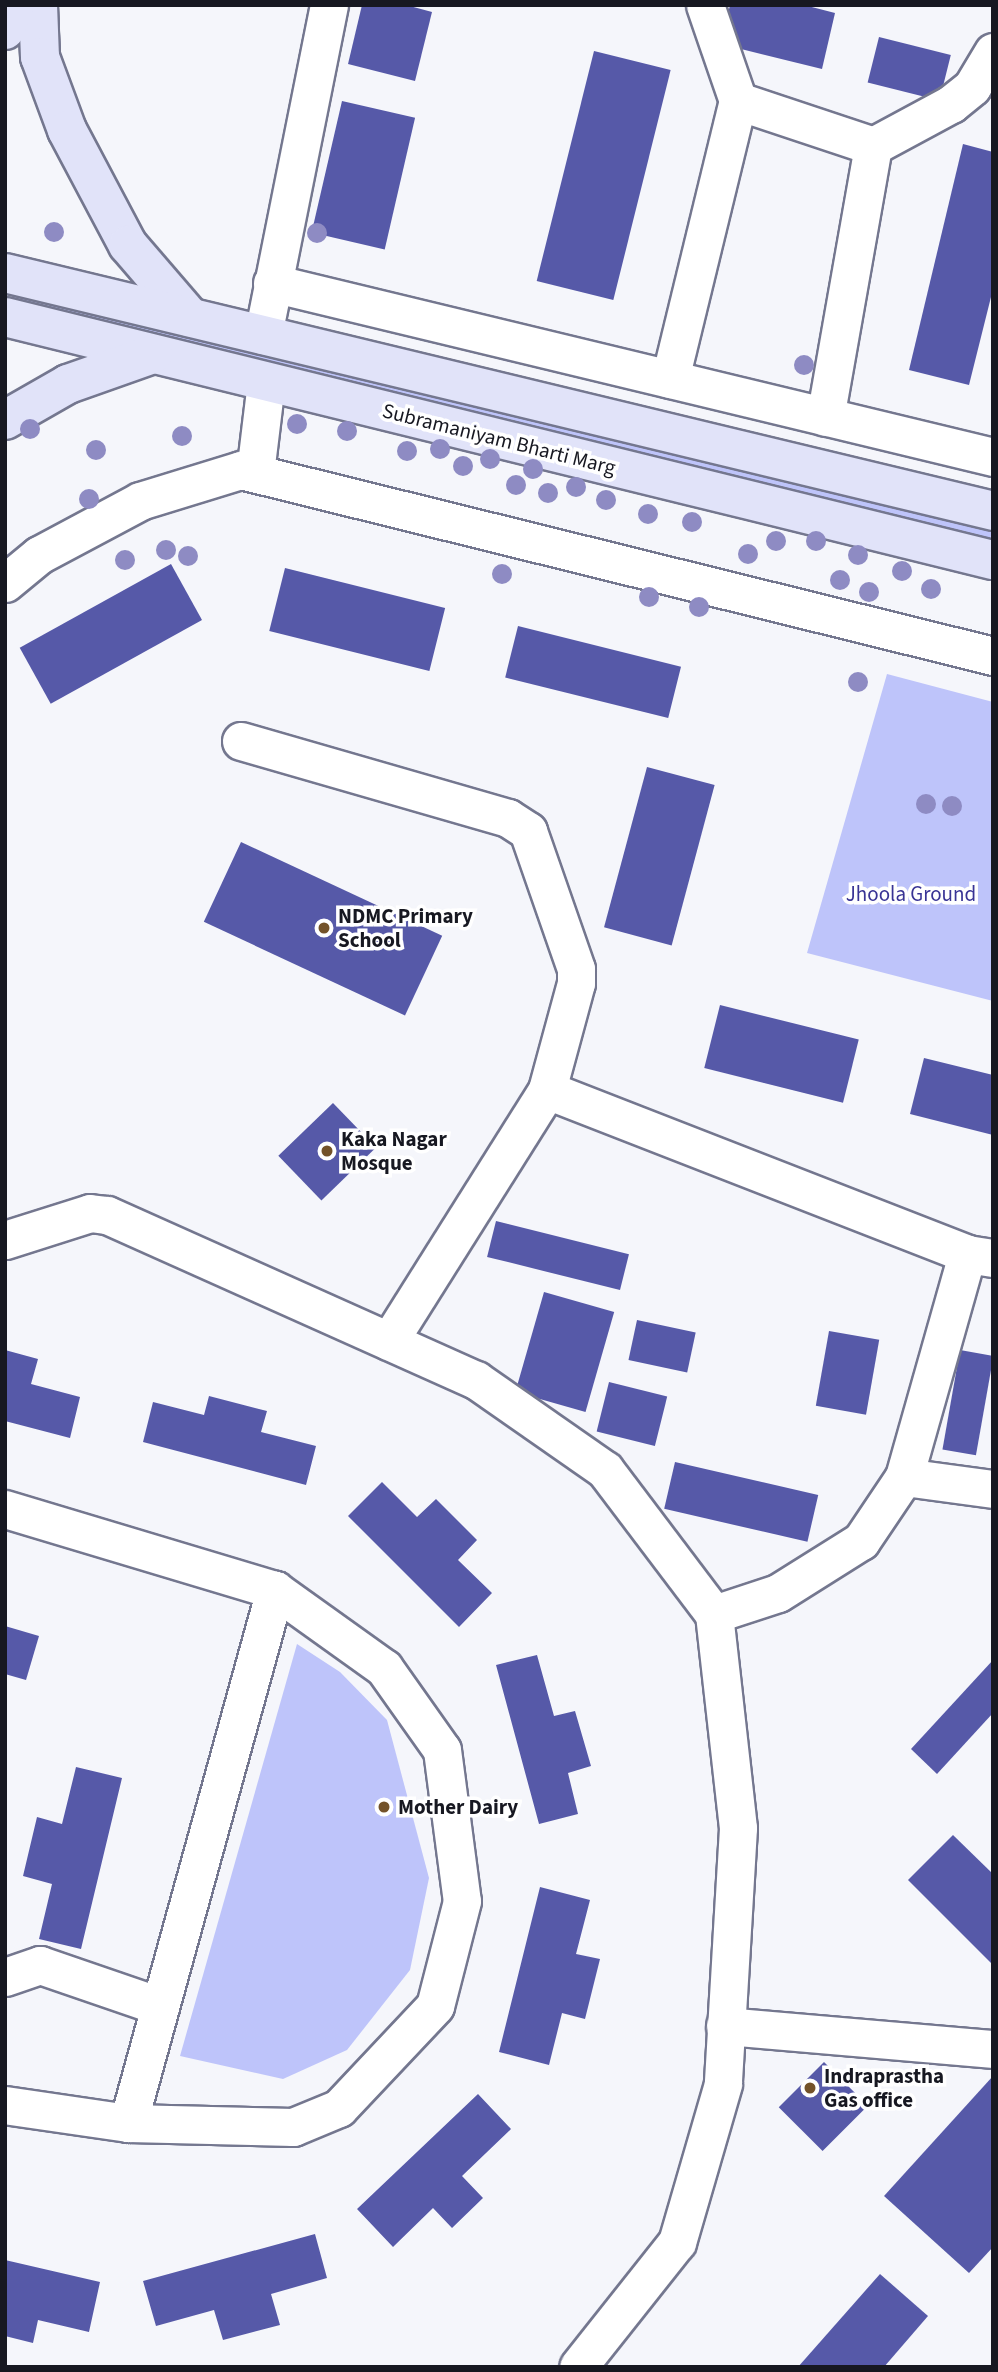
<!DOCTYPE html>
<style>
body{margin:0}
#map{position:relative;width:998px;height:2372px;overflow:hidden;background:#f5f6fb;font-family:"Source Sans 3",sans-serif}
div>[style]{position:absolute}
.green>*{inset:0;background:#bec4fa;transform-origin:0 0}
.building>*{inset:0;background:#5659a8;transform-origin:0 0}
.roads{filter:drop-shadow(2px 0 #74778f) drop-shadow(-2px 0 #74778f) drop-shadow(0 2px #74778f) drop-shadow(0 -2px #74778f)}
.minor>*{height:37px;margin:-18.5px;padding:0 18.5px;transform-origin:18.5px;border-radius:18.5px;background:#fff}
.secondary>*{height:38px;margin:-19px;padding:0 19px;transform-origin:19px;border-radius:19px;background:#e1e3f9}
.trees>*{width:20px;height:20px;margin:-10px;border-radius:50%;background:#8e8bc3}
.dots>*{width:19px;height:19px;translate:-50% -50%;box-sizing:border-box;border:4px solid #fff;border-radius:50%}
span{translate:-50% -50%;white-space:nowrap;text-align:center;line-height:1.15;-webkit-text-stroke:7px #fff;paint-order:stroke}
.street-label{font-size:21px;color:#171821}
.park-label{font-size:21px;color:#393495}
.poi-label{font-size:21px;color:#171821;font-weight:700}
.left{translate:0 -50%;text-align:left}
.frame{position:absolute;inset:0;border:7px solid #171821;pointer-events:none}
</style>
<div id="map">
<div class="green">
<div style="left:15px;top:284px;width:1008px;height:19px;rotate:14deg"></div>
<div style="clip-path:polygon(887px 674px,993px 702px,993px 1001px,807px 953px)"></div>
<div style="clip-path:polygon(297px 1644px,340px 1672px,387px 1720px,429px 1878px,410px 1970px,347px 2050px,283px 2079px,180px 2056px)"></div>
</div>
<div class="building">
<div style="clip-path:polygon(362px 5px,406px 5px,432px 12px,415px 81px,348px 64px)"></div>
<div style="clip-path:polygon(730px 5px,804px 5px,835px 13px,822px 69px,721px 44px)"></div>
<div style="left:879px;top:37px;width:74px;height:47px;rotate:14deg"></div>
<div style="left:594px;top:51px;width:79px;height:237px;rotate:14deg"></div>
<div style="left:342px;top:101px;width:75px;height:135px;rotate:13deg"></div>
<div style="clip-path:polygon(963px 144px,993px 152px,993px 289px,969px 385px,909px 370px)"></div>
<div style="left:171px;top:564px;width:64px;height:173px;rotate:61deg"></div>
<div style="left:285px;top:568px;width:165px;height:65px;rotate:14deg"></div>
<div style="left:518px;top:626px;width:168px;height:53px;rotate:14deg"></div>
<div style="left:647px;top:767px;width:70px;height:166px;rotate:15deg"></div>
<div style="left:241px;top:842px;width:222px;height:88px;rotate:25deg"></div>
<div style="left:720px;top:1005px;width:143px;height:65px;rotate:14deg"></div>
<div style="clip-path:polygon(924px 1058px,993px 1075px,993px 1135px,910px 1114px)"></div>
<div style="left:333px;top:1103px;width:62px;height:76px;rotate:46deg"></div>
<div style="left:496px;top:1221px;width:137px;height:37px;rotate:14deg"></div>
<div style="left:544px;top:1292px;width:73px;height:104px;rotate:16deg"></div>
<div style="left:637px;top:1320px;width:60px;height:41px;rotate:12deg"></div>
<div style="left:829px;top:1331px;width:51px;height:76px;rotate:10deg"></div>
<div style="clip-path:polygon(5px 1350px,38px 1359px,31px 1384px,80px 1397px,70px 1438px,5px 1421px)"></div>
<div style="left:960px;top:1350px;width:34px;height:101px;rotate:10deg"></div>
<div style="left:609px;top:1382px;width:60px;height:51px;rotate:14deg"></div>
<div style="clip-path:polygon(209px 1396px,267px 1411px,261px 1432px,316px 1446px,306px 1485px,143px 1442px,153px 1402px,204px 1415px)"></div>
<div style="left:675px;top:1462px;width:147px;height:48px;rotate:13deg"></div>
<div style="clip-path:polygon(382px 1482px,417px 1517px,436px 1499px,477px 1540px,458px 1560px,492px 1593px,459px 1627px,348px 1516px)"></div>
<div style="clip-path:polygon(5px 1626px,39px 1636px,26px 1680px,5px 1674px)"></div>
<div style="clip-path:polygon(537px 1655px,554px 1716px,575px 1711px,591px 1766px,568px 1773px,578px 1814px,539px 1824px,496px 1665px)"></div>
<div style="clip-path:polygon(993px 1660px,993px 1713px,937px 1774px,911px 1749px)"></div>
<div style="clip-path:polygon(76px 1767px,122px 1778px,81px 1949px,39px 1939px,52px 1884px,23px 1876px,37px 1817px,62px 1824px)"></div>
<div style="clip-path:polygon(953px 1835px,993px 1874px,993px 1965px,908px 1880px)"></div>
<div style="clip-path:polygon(540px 1887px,590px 1900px,576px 1954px,600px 1959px,585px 2019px,562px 2013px,549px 2065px,499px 2052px)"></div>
<div style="left:824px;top:2062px;width:62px;height:64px;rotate:45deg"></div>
<div style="clip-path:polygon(993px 2076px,993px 2247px,969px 2273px,884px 2196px)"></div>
<div style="clip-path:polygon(478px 2094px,511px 2129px,462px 2176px,483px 2198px,452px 2228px,433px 2208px,393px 2247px,357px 2209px)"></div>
<div style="clip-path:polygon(315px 2234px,327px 2278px,271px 2294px,280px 2325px,223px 2340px,214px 2310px,156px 2326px,143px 2281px)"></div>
<div style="clip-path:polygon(5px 2260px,100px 2282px,89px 2332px,38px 2320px,33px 2343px,5px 2336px)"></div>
<div style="clip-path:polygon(880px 2274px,928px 2316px,884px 2367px,798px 2367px)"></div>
</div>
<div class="roads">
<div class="minor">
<div style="left:705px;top:5px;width:102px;rotate:71deg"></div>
<div style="left:873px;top:146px;width:89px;rotate:-28.3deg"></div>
<div style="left:951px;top:104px;width:27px;rotate:-39deg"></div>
<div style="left:972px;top:87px;width:41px;rotate:-59deg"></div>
<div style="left:272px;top:283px;width:742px;rotate:13.57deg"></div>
<div style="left:263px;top:335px;width:337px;rotate:-78.7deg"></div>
<div style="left:670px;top:379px;width:286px;rotate:-76.3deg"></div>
<div style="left:738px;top:101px;width:142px;rotate:18.4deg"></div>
<div style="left:873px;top:146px;width:275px;rotate:100deg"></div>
<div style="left:255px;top:473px;width:92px;rotate:-83.1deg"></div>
<div style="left:5px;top:583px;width:44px;rotate:-39.5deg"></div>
<div style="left:39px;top:555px;width:115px;rotate:-28.1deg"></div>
<div style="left:140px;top:501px;width:106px;rotate:-17.1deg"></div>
<div style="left:241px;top:470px;width:775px;rotate:13.89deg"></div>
<div style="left:241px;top:741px;width:278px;rotate:16.1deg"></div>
<div style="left:508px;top:818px;width:24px;rotate:33deg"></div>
<div style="left:528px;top:831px;width:146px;rotate:70.8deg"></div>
<div style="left:576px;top:969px;width:14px;rotate:90deg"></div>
<div style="left:576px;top:983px;width:111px;rotate:105.2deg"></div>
<div style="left:547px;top:1090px;width:451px;rotate:21.3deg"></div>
<div style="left:967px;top:1254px;width:26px;rotate:9deg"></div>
<div style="left:5px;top:1240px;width:89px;rotate:-17.6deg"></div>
<div style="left:90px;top:1213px;width:17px;rotate:7deg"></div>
<div style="left:107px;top:1215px;width:404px;rotate:24.1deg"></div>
<div style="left:476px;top:1380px;width:157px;rotate:34.9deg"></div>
<div style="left:605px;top:1470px;width:181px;rotate:52.9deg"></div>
<div style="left:714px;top:1614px;width:215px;rotate:83.6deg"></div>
<div style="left:738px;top:1828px;width:256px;rotate:93.4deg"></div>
<div style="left:723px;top:2084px;width:165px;rotate:106.2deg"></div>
<div style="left:677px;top:2242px;width:159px;rotate:128.4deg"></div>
<div style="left:389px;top:1341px;width:297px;rotate:-57.8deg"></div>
<div style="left:904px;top:1477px;width:90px;rotate:7.7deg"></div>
<div style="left:5px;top:1509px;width:282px;rotate:16.7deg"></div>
<div style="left:275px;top:1590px;width:134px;rotate:35.6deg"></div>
<div style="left:384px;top:1668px;width:100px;rotate:54.7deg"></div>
<div style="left:442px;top:1750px;width:152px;rotate:82.5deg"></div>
<div style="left:462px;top:1901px;width:108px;rotate:104.4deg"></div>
<div style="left:435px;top:2006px;width:140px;rotate:133.3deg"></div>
<div style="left:339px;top:2108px;width:50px;rotate:157.6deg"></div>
<div style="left:293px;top:2127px;width:165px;rotate:-178.6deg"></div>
<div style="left:128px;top:2123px;width:124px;rotate:-171.7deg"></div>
<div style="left:714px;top:1614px;width:67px;rotate:-18.2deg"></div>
<div style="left:778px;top:1593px;width:98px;rotate:-32.1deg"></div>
<div style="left:861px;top:1541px;width:77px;rotate:-56.1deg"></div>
<div style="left:904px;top:1477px;width:232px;rotate:-74.2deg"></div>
<div style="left:5px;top:1977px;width:37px;rotate:-19deg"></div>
<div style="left:40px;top:1965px;width:127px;rotate:18.9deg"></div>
<div style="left:725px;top:2026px;width:269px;rotate:4.9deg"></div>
<div style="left:128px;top:2123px;width:553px;rotate:-74.58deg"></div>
</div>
<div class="secondary">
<div style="left:38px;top:5px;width:52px;rotate:87.8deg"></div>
<div style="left:40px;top:57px;width:78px;rotate:69.7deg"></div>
<div style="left:67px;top:130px;width:130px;rotate:62.1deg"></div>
<div style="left:128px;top:245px;width:95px;rotate:49.3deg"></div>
<div style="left:5px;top:30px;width:27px;rotate:-70deg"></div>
<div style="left:5px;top:273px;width:1016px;rotate:13.54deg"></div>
<div style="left:5px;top:317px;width:1017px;rotate:13.82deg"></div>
<div style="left:5px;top:420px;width:73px;rotate:-29.7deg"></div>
<div style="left:68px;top:384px;width:90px;rotate:-19.4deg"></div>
</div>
</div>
<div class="trees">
<div style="left:54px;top:232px"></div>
<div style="left:317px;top:233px"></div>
<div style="left:804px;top:365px"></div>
<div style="left:297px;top:424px"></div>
<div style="left:30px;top:429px"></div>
<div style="left:347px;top:431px"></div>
<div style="left:182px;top:436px"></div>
<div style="left:440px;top:449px"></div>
<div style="left:96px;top:450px"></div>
<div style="left:407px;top:451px"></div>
<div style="left:490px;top:459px"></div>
<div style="left:463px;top:466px"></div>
<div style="left:533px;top:469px"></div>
<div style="left:516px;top:485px"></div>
<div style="left:576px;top:487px"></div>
<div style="left:548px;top:493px"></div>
<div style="left:89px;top:499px"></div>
<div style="left:606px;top:500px"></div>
<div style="left:648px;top:514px"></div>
<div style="left:692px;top:522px"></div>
<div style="left:776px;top:541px"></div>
<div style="left:816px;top:541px"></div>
<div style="left:166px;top:550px"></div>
<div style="left:748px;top:554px"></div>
<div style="left:858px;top:555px"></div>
<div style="left:188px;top:556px"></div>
<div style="left:125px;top:560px"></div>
<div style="left:902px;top:571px"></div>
<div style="left:502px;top:574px"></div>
<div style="left:840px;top:580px"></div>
<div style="left:931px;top:589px"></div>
<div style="left:869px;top:592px"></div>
<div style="left:649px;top:597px"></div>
<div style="left:699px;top:607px"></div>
<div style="left:858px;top:682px"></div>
<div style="left:926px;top:804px"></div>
<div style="left:952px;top:806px"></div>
</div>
<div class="dots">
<div style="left:324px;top:928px;background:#735229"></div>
<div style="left:327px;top:1151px;background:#735229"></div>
<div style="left:384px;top:1807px;background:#735229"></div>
<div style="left:810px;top:2088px;background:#735229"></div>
</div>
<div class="street-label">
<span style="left:499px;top:439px;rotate:14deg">Subramaniyam Bharti Marg</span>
</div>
<div class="park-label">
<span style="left:911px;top:894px">Jhoola Ground</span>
</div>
<div class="poi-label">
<span class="left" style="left:338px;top:928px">NDMC Primary<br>School</span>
<span class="left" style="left:341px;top:1151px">Kaka Nagar<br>Mosque</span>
<span class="left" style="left:398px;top:1807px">Mother Dairy</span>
<span class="left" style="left:824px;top:2088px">Indraprastha<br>Gas office</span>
</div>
<div class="frame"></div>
</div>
